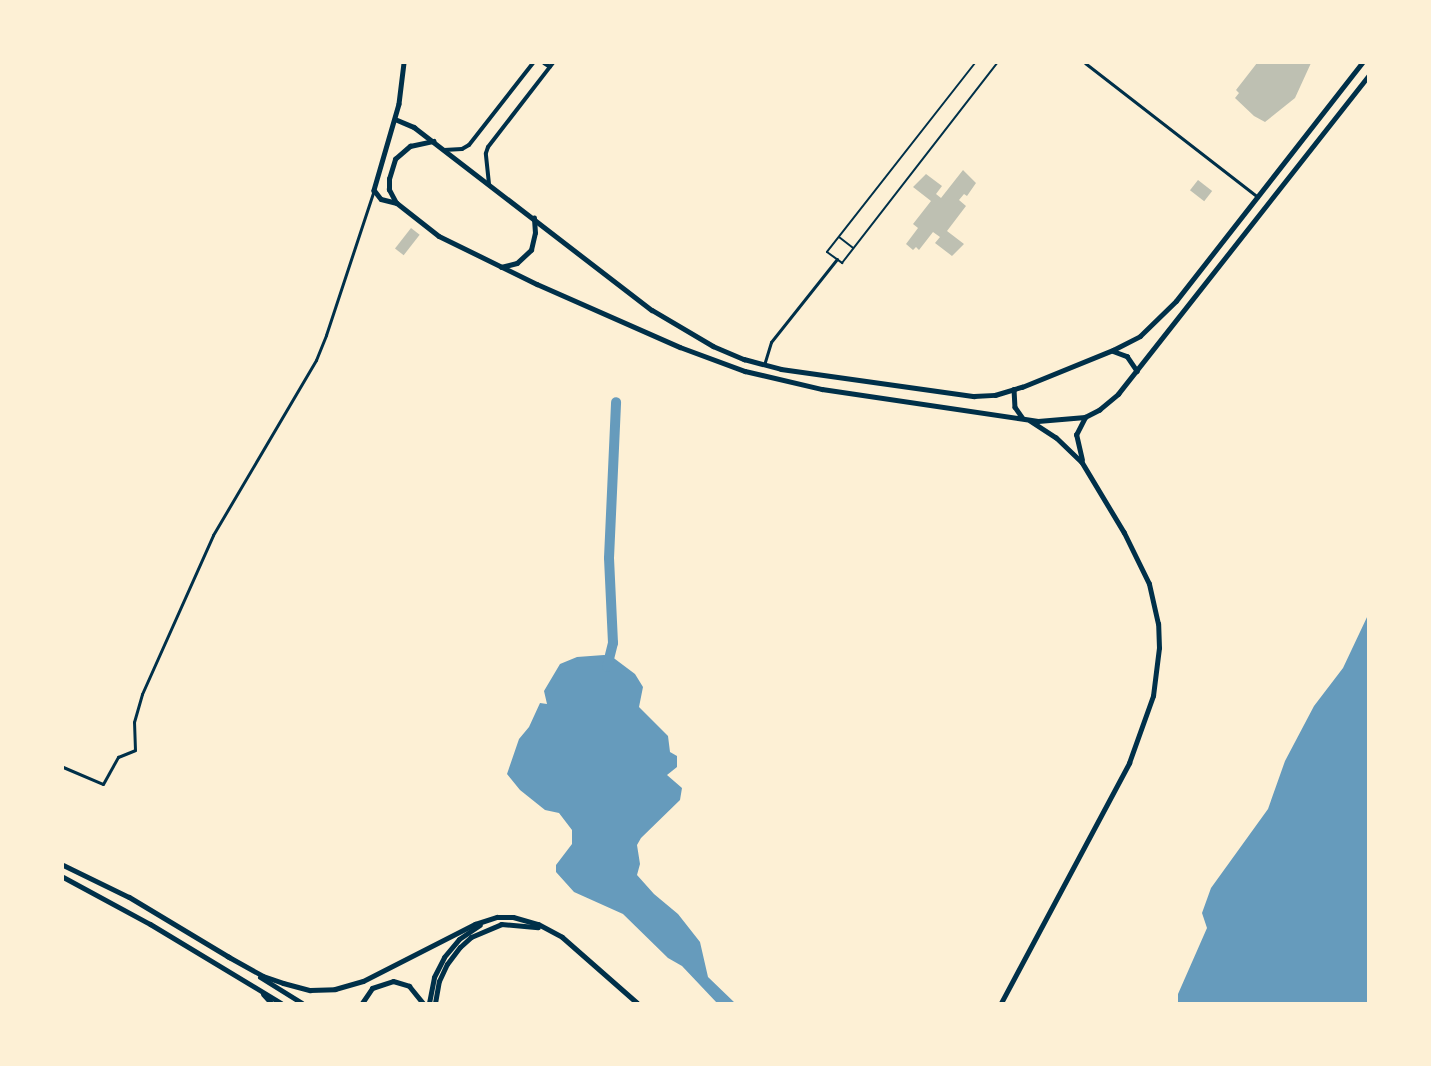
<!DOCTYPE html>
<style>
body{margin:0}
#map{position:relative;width:1431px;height:1066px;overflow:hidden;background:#fdf0d5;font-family:Inter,sans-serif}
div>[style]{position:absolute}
.water>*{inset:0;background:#669bbc}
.river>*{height:10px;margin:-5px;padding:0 5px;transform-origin:5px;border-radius:5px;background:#669bbc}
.building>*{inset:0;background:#bec0b2;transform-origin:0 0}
.pedestrian>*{height:2px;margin:-1px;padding:0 1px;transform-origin:1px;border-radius:1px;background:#003049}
.minor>*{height:3px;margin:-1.5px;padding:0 1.5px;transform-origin:1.5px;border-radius:1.5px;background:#003049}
.tertiary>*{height:4px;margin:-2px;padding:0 2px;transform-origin:2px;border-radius:2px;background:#003049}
.secondary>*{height:4.5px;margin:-2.25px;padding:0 2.25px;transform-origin:2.25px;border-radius:2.25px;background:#003049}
.trunk>*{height:5px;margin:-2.5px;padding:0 2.5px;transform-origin:2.5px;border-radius:2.5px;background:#003049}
span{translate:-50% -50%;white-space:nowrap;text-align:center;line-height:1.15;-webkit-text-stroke:6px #fdf0d5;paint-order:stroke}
.frame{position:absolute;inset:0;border:64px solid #fdf0d5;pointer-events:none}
</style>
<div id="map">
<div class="water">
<div style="clip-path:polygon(1368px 615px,1368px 1003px,1178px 1003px,1178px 994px,1207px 928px,1202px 913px,1211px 888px,1268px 809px,1285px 761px,1314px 706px,1343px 668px)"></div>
<div style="clip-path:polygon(604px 655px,611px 656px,635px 674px,643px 687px,639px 707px,668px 736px,670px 752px,677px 756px,677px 767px,667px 775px,682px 788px,680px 800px,641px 838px,637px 845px,640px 864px,637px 875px,654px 894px,678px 914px,700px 942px,708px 977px,735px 1003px,717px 1003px,682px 966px,668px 958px,623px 914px,574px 892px,556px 872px,556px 865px,572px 844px,572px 830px,559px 813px,545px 810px,520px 790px,507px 774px,519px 739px,529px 727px,540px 703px,547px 704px,544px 691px,560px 664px,577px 657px)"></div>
</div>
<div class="river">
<div style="left:607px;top:667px;width:25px;rotate:-76deg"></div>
<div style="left:613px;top:643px;width:85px;rotate:-92.7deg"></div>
<div style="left:609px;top:558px;width:156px;rotate:-87.4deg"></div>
</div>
<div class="building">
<div style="clip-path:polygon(1257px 63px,1311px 63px,1295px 98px,1265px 122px,1254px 116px,1235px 98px,1239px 93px,1236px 90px)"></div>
<div style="clip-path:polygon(963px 170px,976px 183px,967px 196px,964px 194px,959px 200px,966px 206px,947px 231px,964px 244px,952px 256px,935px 243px,940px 237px,933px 232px,919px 250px,916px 247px,913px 250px,906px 244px,918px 228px,913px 224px,931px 201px,913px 187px,926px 174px,942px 186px,936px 194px,941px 198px)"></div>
<div style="left:1198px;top:180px;width:18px;height:13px;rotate:38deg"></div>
<div style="left:411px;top:228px;width:11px;height:26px;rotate:38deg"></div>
</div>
<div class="pedestrian">
<div style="left:975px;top:63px;width:240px;rotate:128.1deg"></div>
<div style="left:827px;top:252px;width:19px;rotate:36deg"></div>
<div style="left:842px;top:263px;width:253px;rotate:-52.2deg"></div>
<div style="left:839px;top:237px;width:18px;rotate:38deg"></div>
</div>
<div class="minor">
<div style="left:1085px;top:63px;width:219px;rotate:37.8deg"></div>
<div style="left:764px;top:365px;width:24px;rotate:-73deg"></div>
<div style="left:771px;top:342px;width:106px;rotate:-51.5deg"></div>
<div style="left:63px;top:767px;width:43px;rotate:23deg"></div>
<div style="left:103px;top:784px;width:31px;rotate:-61deg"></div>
<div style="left:118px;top:757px;width:18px;rotate:-22deg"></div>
<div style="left:135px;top:750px;width:28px;rotate:-92deg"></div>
<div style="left:134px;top:722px;width:29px;rotate:-74deg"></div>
<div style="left:142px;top:694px;width:174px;rotate:-65.9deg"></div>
<div style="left:213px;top:535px;width:203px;rotate:-59.5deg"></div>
<div style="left:316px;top:360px;width:27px;rotate:-68deg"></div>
<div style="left:326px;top:335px;width:153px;rotate:-71.7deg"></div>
</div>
<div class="tertiary">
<div style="left:544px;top:63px;width:7px;rotate:34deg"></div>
<div style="left:444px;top:150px;width:18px;rotate:-3deg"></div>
<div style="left:462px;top:149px;width:8px;rotate:-30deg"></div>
<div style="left:469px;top:145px;width:104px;rotate:-52deg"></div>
<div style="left:489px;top:184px;width:31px;rotate:-96deg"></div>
<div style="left:486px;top:153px;width:6px;rotate:-72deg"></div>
<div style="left:488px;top:147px;width:106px;rotate:-52.3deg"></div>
</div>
<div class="secondary">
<div style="left:404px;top:63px;width:41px;rotate:97deg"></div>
<div style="left:399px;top:104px;width:90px;rotate:106.2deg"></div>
<div style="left:374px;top:190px;width:11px;rotate:52deg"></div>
<div style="left:381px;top:199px;width:16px;rotate:14deg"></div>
<div style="left:397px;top:203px;width:53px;rotate:38.2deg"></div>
<div style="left:439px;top:236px;width:109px;rotate:26.1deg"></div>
<div style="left:537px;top:284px;width:156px;rotate:23.8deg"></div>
<div style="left:680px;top:347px;width:69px;rotate:20.3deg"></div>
<div style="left:745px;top:371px;width:79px;rotate:13.2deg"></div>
<div style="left:822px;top:389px;width:218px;rotate:8.4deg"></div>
<div style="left:1038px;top:421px;width:47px;rotate:-4.9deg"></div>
<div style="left:1085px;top:417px;width:16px;rotate:-27deg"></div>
<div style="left:1099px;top:410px;width:25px;rotate:-40deg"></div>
<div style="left:1118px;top:394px;width:405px;rotate:-51.8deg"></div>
<div style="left:395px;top:119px;width:21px;rotate:23deg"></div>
<div style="left:414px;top:127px;width:300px;rotate:37.6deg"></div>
<div style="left:652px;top:310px;width:71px;rotate:30.5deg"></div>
<div style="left:713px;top:346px;width:34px;rotate:23deg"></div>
<div style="left:744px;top:359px;width:38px;rotate:15deg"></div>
<div style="left:781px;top:369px;width:195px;rotate:8deg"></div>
<div style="left:974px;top:396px;width:21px;rotate:-3deg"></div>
<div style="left:995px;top:395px;width:28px;rotate:-17deg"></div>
<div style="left:1022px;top:387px;width:98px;rotate:-22.1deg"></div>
<div style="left:1113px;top:350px;width:30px;rotate:-27deg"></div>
<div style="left:1140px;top:336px;width:50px;rotate:-44.2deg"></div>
<div style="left:1176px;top:301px;width:302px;rotate:-52deg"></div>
<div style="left:396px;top:203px;width:15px;rotate:-118deg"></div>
<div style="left:389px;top:190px;width:11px;rotate:-90deg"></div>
<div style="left:389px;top:179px;width:21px;rotate:-73deg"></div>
<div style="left:395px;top:159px;width:20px;rotate:-41deg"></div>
<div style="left:410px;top:146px;width:24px;rotate:-12deg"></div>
<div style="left:501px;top:267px;width:16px;rotate:-14deg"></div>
<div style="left:517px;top:263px;width:19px;rotate:-43deg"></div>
<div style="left:531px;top:250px;width:17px;rotate:-77deg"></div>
<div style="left:535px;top:233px;width:15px;rotate:-94deg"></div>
<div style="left:1113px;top:351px;width:15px;rotate:20deg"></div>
<div style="left:1127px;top:356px;width:18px;rotate:56deg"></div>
<div style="left:1014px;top:389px;width:18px;rotate:87deg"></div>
<div style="left:1015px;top:407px;width:12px;rotate:55deg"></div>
<div style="left:1082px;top:460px;width:26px;rotate:-103deg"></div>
<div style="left:1076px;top:435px;width:20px;rotate:-63deg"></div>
<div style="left:1001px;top:1003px;width:272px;rotate:-61.9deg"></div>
<div style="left:1129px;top:763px;width:71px;rotate:-70.3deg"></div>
<div style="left:1153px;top:696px;width:48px;rotate:-82.9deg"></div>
<div style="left:1159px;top:648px;width:24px;rotate:-92deg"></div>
<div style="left:1158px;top:624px;width:41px;rotate:-102.7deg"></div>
<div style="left:1149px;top:584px;width:57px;rotate:-116.1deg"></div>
<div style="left:1124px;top:533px;width:82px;rotate:-121deg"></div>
<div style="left:1082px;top:463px;width:36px;rotate:-136deg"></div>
<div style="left:1056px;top:438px;width:31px;rotate:-147deg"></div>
</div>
<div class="trunk">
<div style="left:63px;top:865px;width:73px;rotate:25.9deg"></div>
<div style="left:129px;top:897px;width:117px;rotate:31deg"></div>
<div style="left:63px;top:877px;width:99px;rotate:28.4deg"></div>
<div style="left:150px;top:924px;width:153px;rotate:31.1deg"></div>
<div style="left:227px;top:956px;width:41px;rotate:29.1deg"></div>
<div style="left:263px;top:976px;width:21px;rotate:19deg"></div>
<div style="left:283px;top:983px;width:28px;rotate:15deg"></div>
<div style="left:310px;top:990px;width:25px;rotate:-2deg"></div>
<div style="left:335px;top:989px;width:29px;rotate:-16deg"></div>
<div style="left:363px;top:981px;width:126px;rotate:-27deg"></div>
<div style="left:475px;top:924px;width:23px;rotate:-18deg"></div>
<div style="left:497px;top:917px;width:16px"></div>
<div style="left:513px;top:917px;width:26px;rotate:16deg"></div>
<div style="left:538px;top:924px;width:27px;rotate:28deg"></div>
<div style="left:562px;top:937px;width:100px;rotate:41.3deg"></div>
<div style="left:260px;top:977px;width:49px;rotate:31.8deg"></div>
<div style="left:263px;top:994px;width:12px;rotate:48deg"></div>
<div style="left:362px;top:1003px;width:18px;rotate:-56deg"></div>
<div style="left:372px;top:988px;width:22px;rotate:-18deg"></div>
<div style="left:393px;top:981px;width:17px;rotate:17deg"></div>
<div style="left:409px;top:986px;width:22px;rotate:51deg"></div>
<div style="left:429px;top:1003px;width:26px;rotate:-79deg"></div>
<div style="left:434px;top:977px;width:22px;rotate:-63deg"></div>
<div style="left:444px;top:957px;width:23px;rotate:-50deg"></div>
<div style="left:459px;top:939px;width:25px;rotate:-34deg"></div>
<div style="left:435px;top:1003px;width:22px;rotate:-80deg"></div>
<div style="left:439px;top:981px;width:19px;rotate:-65deg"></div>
<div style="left:447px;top:964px;width:21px;rotate:-53deg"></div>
<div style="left:460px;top:947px;width:15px;rotate:-42deg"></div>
<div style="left:471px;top:937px;width:33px;rotate:-23deg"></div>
<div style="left:501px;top:924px;width:37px;rotate:5deg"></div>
</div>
<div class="frame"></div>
</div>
